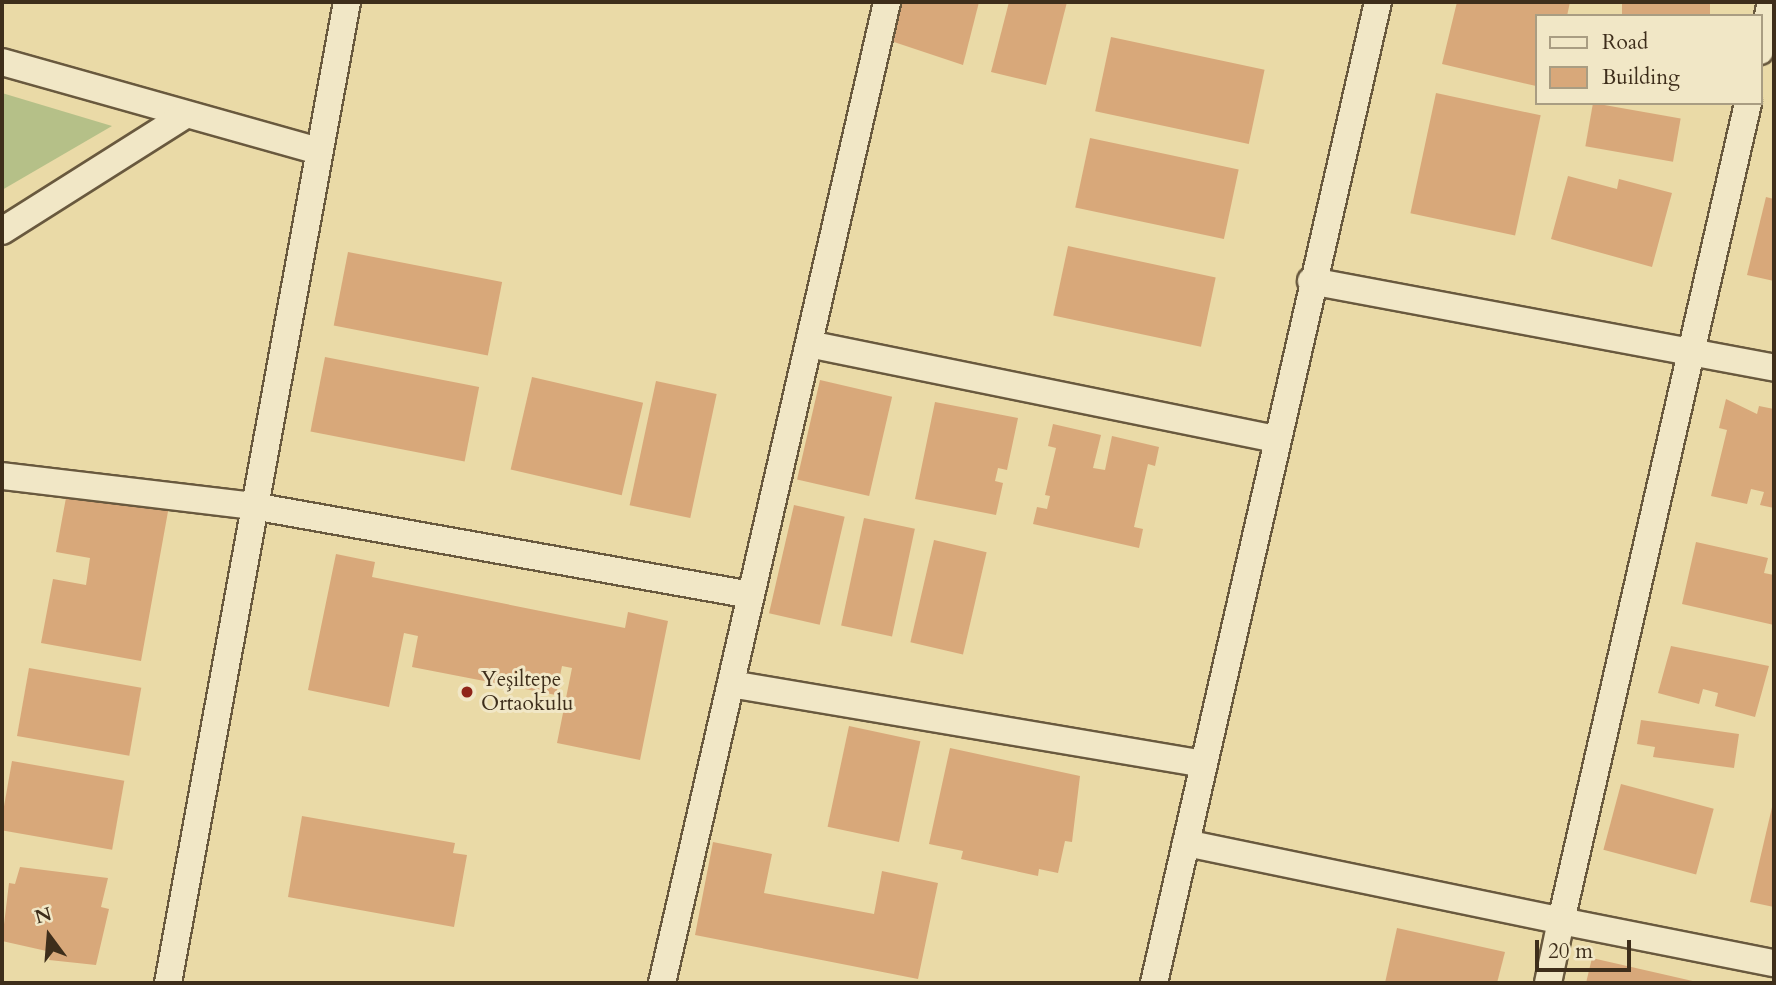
<!DOCTYPE html>
<meta charset="utf-8">
<style>
body{margin:0}
#map{position:relative;width:1776px;height:985px;overflow:hidden;background:#eadaa7;font-family:Cardo,serif}
div>[style]{position:absolute}
.green>*{inset:0;background:#b5c088}
.building>*{inset:0;background:#d8a87a;transform-origin:0 0}
.roads{filter:drop-shadow(2px 0 #69593e) drop-shadow(-2px 0 #69593e) drop-shadow(0 2px #69593e) drop-shadow(0 -2px #69593e)}
.street>*{height:26px;margin:-13px;padding:0 13px;transform-origin:13px;border-radius:13px;background:#f1e7c6}
.dots>*{width:19px;height:19px;translate:-50% -50%;box-sizing:border-box;border:4px solid #f1e7c6;border-radius:50%}
span{translate:-50% -50%;white-space:nowrap;text-align:center;line-height:1.15;-webkit-text-stroke:6px #f1e7c6;paint-order:stroke}
.poi-label{font-size:21px;color:#3e2e1b}
.left{translate:0 -50%;text-align:left}
.frame{position:absolute;inset:0;border:4px solid #3e2e1b;pointer-events:none}
.legend{position:absolute;left:1535px;top:14px;width:228px;height:91px;box-sizing:border-box;background:#f1e7c6;border:2px solid #a99d82;margin:0;padding:9px 12px;list-style:none;font-size:21px;color:#3e2e1b}
.legend li{display:flex;align-items:center;gap:14px;height:35px}
.legend b{width:35px;border:2px solid #a99d82}
.north{position:absolute;left:14px;top:901px;width:70px;height:70px;-webkit-text-stroke:5px #f1e7c6;paint-order:stroke;rotate:344deg;font-size:19px;font-weight:700;line-height:28px;text-align:center;color:#3e2e1b}
.north::after{content:'';display:block;margin:auto;width:24px;height:32px;background:#3e2e1b;clip-path:polygon(50% 0,100% 100%,50% 72%,0 100%)}
.scale{position:absolute;left:1535px;top:940px;width:96px;height:32px;box-sizing:border-box;border:4px solid #3e2e1b;border-top:0;padding-left:9px;font-size:21px;line-height:24px;white-space:nowrap;color:#3e2e1b;-webkit-text-stroke:5px #f1e7c6;paint-order:stroke}
</style>
<div id="map">
<div class="green">
<div style="clip-path:polygon(2px 93px,112px 126px,2px 190px)"></div>
</div>
<div class="building">
<div style="clip-path:polygon(901px 2px,979px 2px,963px 65px,891px 41px)"></div>
<div style="clip-path:polygon(1009px 2px,1067px 2px,1046px 85px,991px 72px)"></div>
<div style="clip-path:polygon(1457px 2px,1570px 2px,1567px 16px,1536px 16px,1536px 86px,1442px 64px)"></div>
<div style="left:1622px;top:2px;width:88px;height:14px"></div>
<div style="left:1111px;top:37px;width:157px;height:76px;rotate:12deg"></div>
<div style="left:1436px;top:93px;width:107px;height:123px;rotate:12deg"></div>
<div style="left:1593px;top:103px;width:89px;height:44px;rotate:10deg"></div>
<div style="left:1090px;top:138px;width:152px;height:71px;rotate:12deg"></div>
<div style="clip-path:polygon(1568px 176px,1617px 189px,1619px 179px,1672px 193px,1652px 267px,1551px 239px)"></div>
<div style="clip-path:polygon(1766px 197px,1774px 199px,1774px 281px,1747px 275px)"></div>
<div style="left:1068px;top:246px;width:151px;height:71px;rotate:12deg"></div>
<div style="left:348px;top:252px;width:157px;height:75px;rotate:11deg"></div>
<div style="left:325px;top:357px;width:157px;height:76px;rotate:11deg"></div>
<div style="left:532px;top:377px;width:114px;height:95px;rotate:13deg"></div>
<div style="left:820px;top:380px;width:74px;height:102px;rotate:13deg"></div>
<div style="left:656px;top:381px;width:62px;height:127px;rotate:12deg"></div>
<div style="clip-path:polygon(1726px 399px,1757px 414px,1759px 406px,1774px 409px,1774px 508px,1760px 505px,1764px 492px,1751px 489px,1747px 504px,1711px 496px,1727px 430px,1719px 428px)"></div>
<div style="clip-path:polygon(935px 402px,1018px 418px,1007px 470px,998px 468px,995px 481px,1003px 483px,996px 515px,915px 499px)"></div>
<div style="clip-path:polygon(1053px 424px,1101px 435px,1093px 468px,1105px 470px,1112px 436px,1159px 447px,1155px 466px,1148px 464px,1134px 527px,1143px 529px,1139px 548px,1033px 524px,1037px 507px,1047px 509px,1050px 496px,1045px 495px,1056px 448px,1048px 446px)"></div>
<div style="clip-path:polygon(68px 487px,169px 506px,141px 661px,41px 643px,53px 579px,86px 585px,90px 558px,56px 552px)"></div>
<div style="left:794px;top:505px;width:52px;height:111px;rotate:13deg"></div>
<div style="left:864px;top:518px;width:52px;height:110px;rotate:12deg"></div>
<div style="left:934px;top:540px;width:54px;height:105px;rotate:13deg"></div>
<div style="clip-path:polygon(1696px 542px,1768px 558px,1764px 573px,1774px 575px,1774px 625px,1682px 604px)"></div>
<div style="clip-path:polygon(336px 554px,375px 562px,372px 577px,625px 628px,628px 612px,668px 621px,640px 760px,557px 743px,572px 668px,562px 666px,556px 695px,412px 667px,418px 636px,404px 633px,389px 707px,308px 690px)"></div>
<div style="clip-path:polygon(1671px 646px,1769px 666px,1755px 717px,1715px 706px,1718px 693px,1703px 689px,1699px 704px,1658px 693px)"></div>
<div style="left:29px;top:668px;width:114px;height:69px;rotate:10deg"></div>
<div style="clip-path:polygon(1641px 720px,1739px 734px,1734px 768px,1653px 757px,1655px 747px,1637px 744px)"></div>
<div style="left:849px;top:726px;width:73px;height:103px;rotate:12deg"></div>
<div style="clip-path:polygon(950px 748px,1080px 776px,1072px 842px,1065px 841px,1058px 873px,1039px 869px,1038px 876px,961px 859px,963px 851px,929px 844px)"></div>
<div style="left:12px;top:761px;width:114px;height:70px;rotate:10deg"></div>
<div style="left:1621px;top:784px;width:96px;height:68px;rotate:15deg"></div>
<div style="clip-path:polygon(1773px 803px,1774px 803px,1774px 907px,1750px 902px)"></div>
<div style="clip-path:polygon(302px 816px,455px 843px,453px 853px,467px 855px,454px 927px,288px 897px)"></div>
<div style="clip-path:polygon(713px 842px,772px 854px,764px 893px,874px 914px,882px 871px,938px 883px,918px 979px,695px 935px)"></div>
<div style="clip-path:polygon(20px 867px,108px 878px,101px 907px,109px 909px,96px 965px,49px 960px,51px 952px,2px 941px,9px 883px,15px 884px)"></div>
<div style="clip-path:polygon(1397px 928px,1505px 952px,1497px 983px,1385px 983px)"></div>
<div style="clip-path:polygon(1592px 958px,1697px 982px,1697px 983px,1586px 983px)"></div>
</div>
<div class="roads">
<div class="street">
<div style="left:1760px;top:51px;width:50px;rotate:-77.3deg"></div>
<div style="left:2px;top:62px;width:328px;rotate:15.7deg"></div>
<div style="left:2px;top:231px;width:215px;rotate:-32.3deg"></div>
<div style="left:1311px;top:281px;width:471px;rotate:10.6deg"></div>
<div style="left:809px;top:344px;width:477px;rotate:11.5deg"></div>
<div style="left:2px;top:476px;width:253px;rotate:6.8deg"></div>
<div style="left:253px;top:506px;width:506px;rotate:10.13deg"></div>
<div style="left:731px;top:684px;width:479px;rotate:9.6deg"></div>
<div style="left:1186px;top:843px;width:383px;rotate:11.7deg"></div>
<div style="left:1561px;top:921px;width:839px;rotate:-77.12deg"></div>
<div style="left:168px;top:983px;width:997px;rotate:-79.66deg"></div>
<div style="left:662px;top:983px;width:1006px;rotate:-77.08deg"></div>
<div style="left:1154px;top:983px;width:1006px;rotate:-77.14deg"></div>
<div style="left:1548px;top:983px;width:63px;rotate:-78.2deg"></div>
<div style="left:1561px;top:921px;width:217px;rotate:11.2deg"></div>
</div>
</div>
<div class="dots">
<div style="left:467px;top:692px;background:#8f2418"></div>
</div>
<div class="poi-label">
<span class="left" style="left:481px;top:692px">Yeşiltepe<br>Ortaokulu</span>
</div>
<div class="frame"></div>
<ul class="legend">
<li><b style="height:9px;background:#f1e7c6"></b>Road</li>
<li><b style="height:19px;background:#d8a87a"></b>Building</li>
</ul>
<div class="north">N</div>
<div class="scale">20 m</div>
</div>
